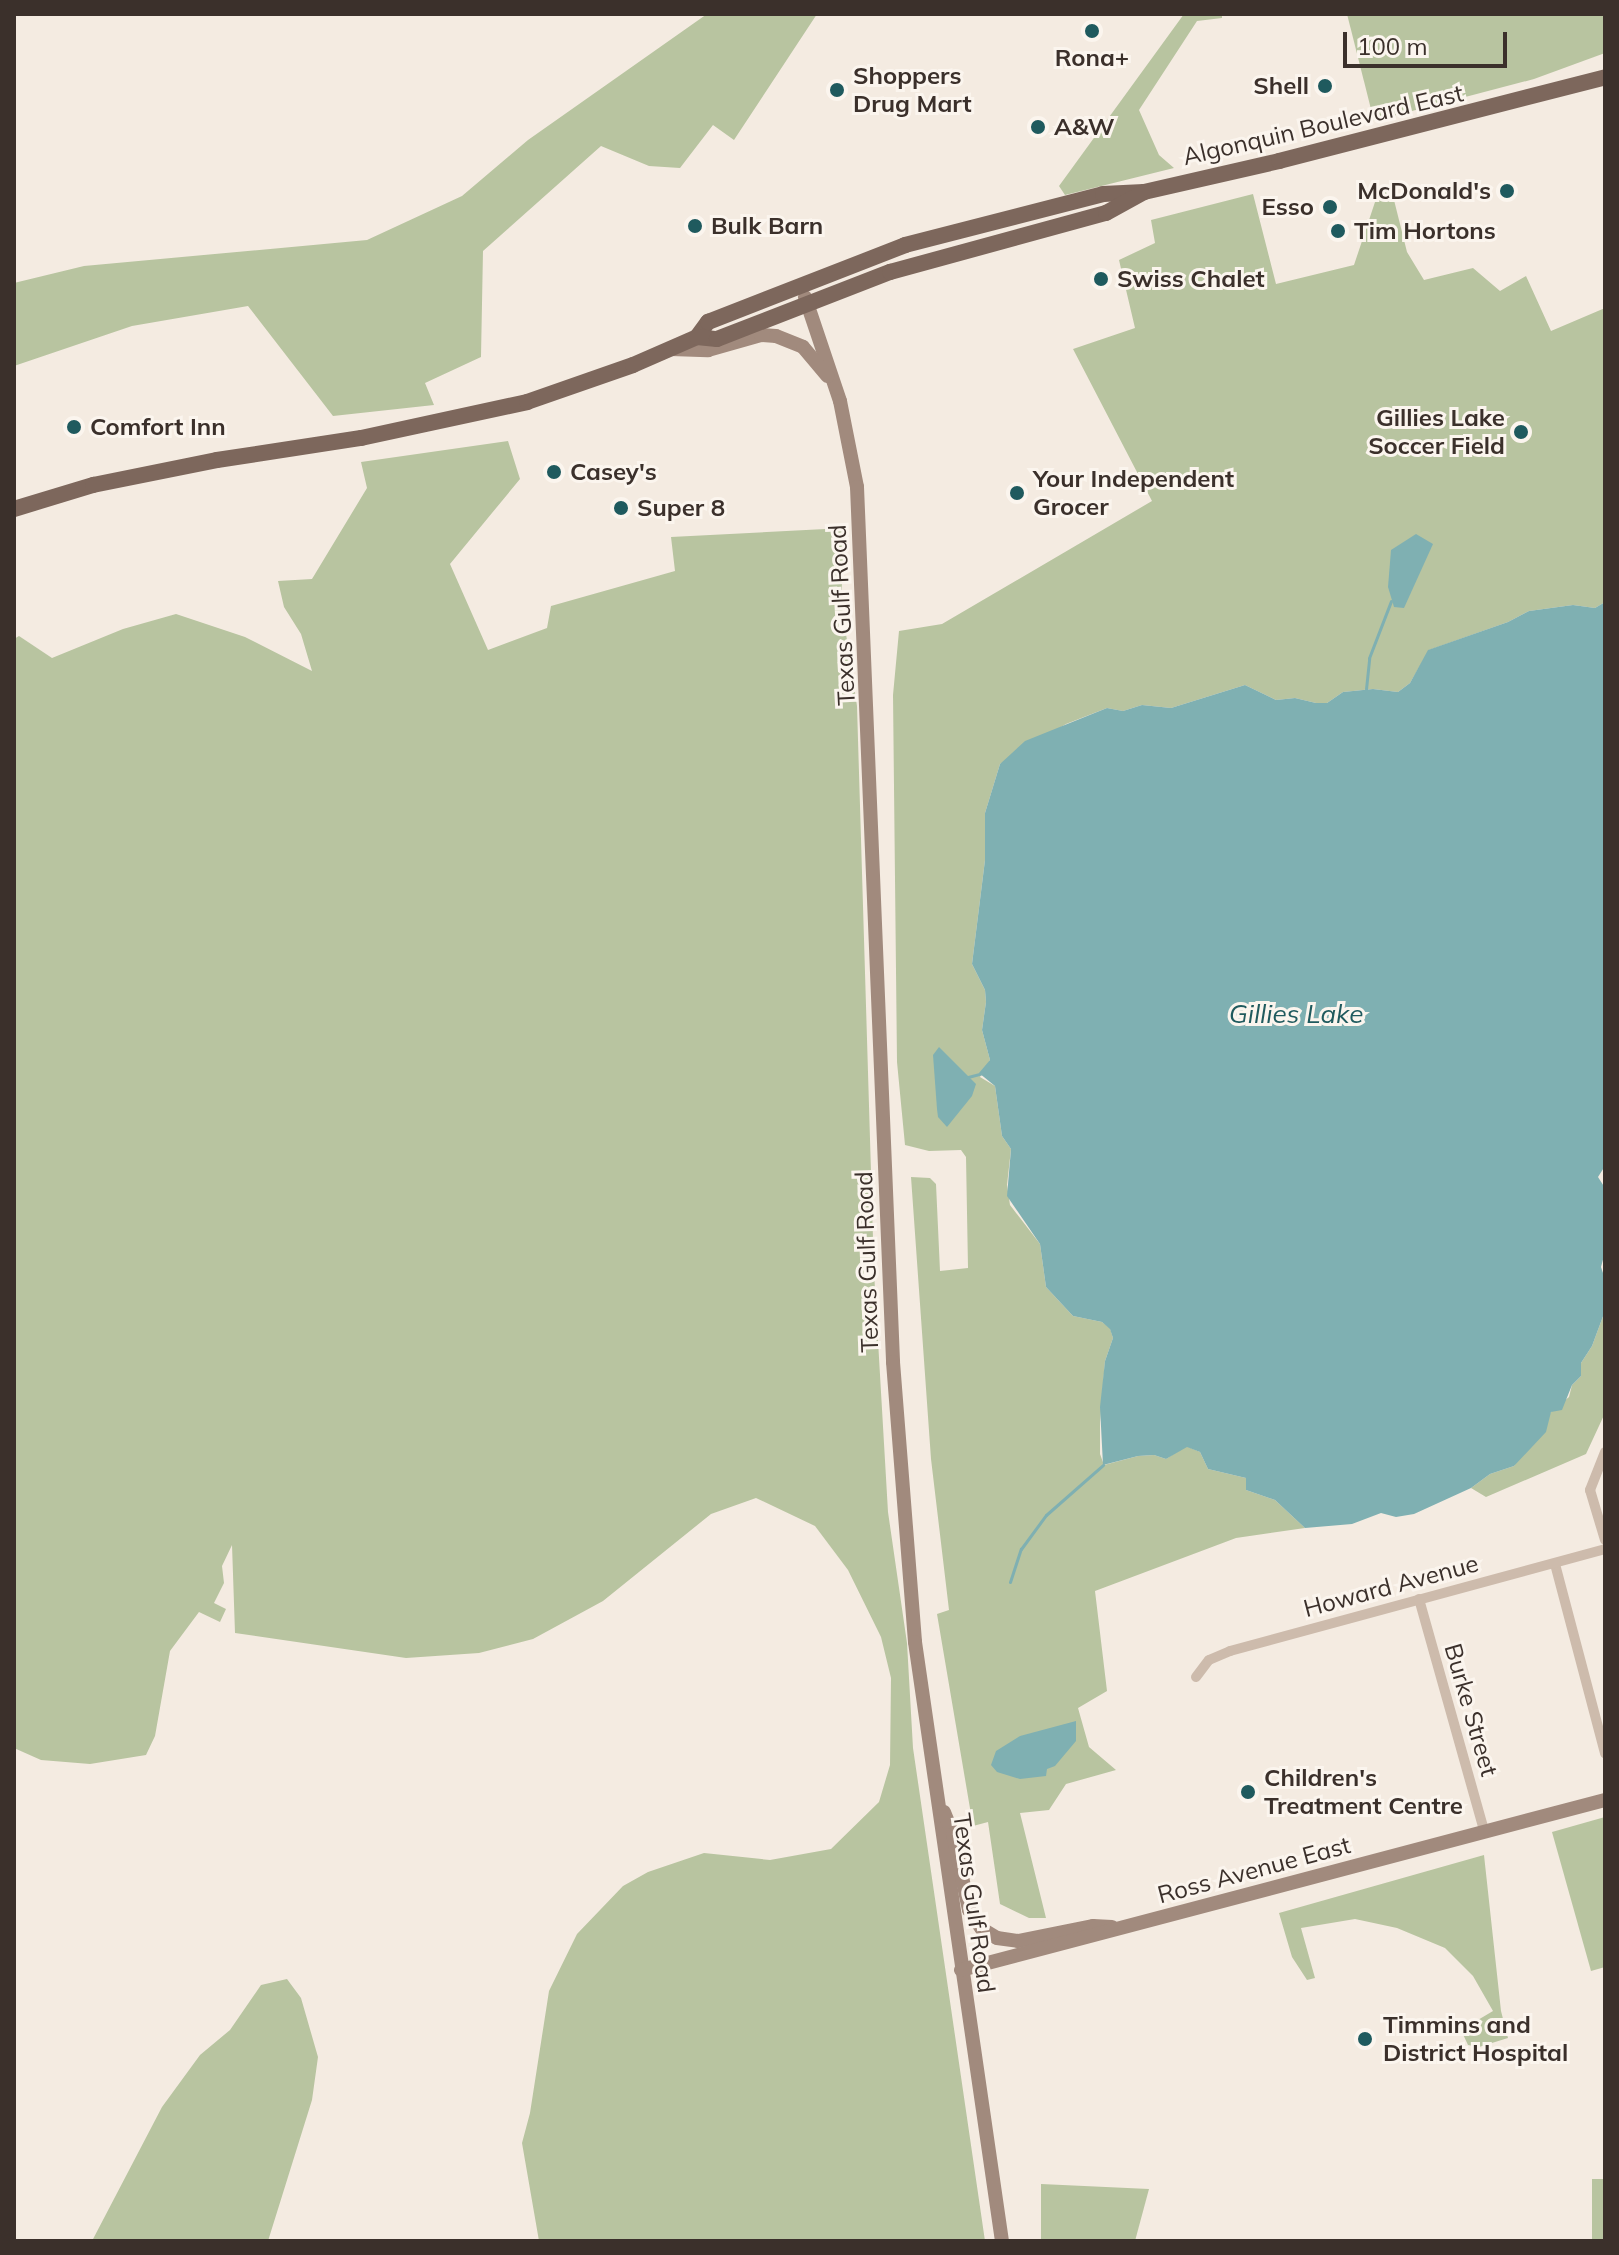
<!DOCTYPE html>
<style>
body{margin:0}
#map{position:relative;width:1619px;height:2255px;overflow:hidden;background:#f4ebe1;font-family:Mulish,sans-serif}
div>[style]{position:absolute}
.green>*{inset:0;background:#b8c4a0;transform-origin:0 0}
.water>*{inset:0;background:#7fb0b2}
.stream>*{height:3px;margin:-1.5px;padding:0 1.5px;transform-origin:1.5px;border-radius:1.5px;background:#7fb0b2}
.minor>*{height:10px;margin:-5px;padding:0 5px;transform-origin:5px;border-radius:5px;background:#cdbbac}
.secondary>*{height:14px;margin:-7px;padding:0 7px;transform-origin:7px;border-radius:7px;background:#a18a7d}
.primary>*{height:16px;margin:-8px;padding:0 8px;transform-origin:8px;border-radius:8px;background:#7d675c}
.dots>*{width:22px;height:22px;translate:-50% -50%;box-sizing:border-box;border:4px solid #fbf5ee;border-radius:50%}
span{translate:-50% -50%;white-space:nowrap;text-align:center;line-height:1.15;-webkit-text-stroke:6px #fbf5ee;paint-order:stroke}
.poi-label{font-size:24px;color:#3b302b;font-weight:700}
.left{translate:0 -50%;text-align:left}
.right{translate:-100% -50%;text-align:right}
.street-label{font-size:24px;color:#3b302b}
.water-label{font-size:26px;color:#1f5a5e;font-style:italic}
.frame{position:absolute;inset:0;border:16px solid #3b302b;pointer-events:none}
.scale{position:absolute;left:1343px;top:32px;width:164px;height:36px;box-sizing:border-box;border:4px solid #3b302b;border-top:0;padding-left:10px;font-size:24px;line-height:28px;white-space:nowrap;color:#3b302b;-webkit-text-stroke:6px #fbf5ee;paint-order:stroke}
</style>
<div id="map">
<div class="green">
<div style="clip-path:polygon(707px 14px,817px 14px,734px 140px,713px 125px,680px 168px,649px 166px,601px 146px,483px 251px,481px 357px,425px 383px,434px 405px,333px 416px,248px 306px,132px 326px,14px 366px,14px 283px,84px 266px,367px 240px,462px 196px,528px 140px)"></div>
<div style="clip-path:polygon(1184px 14px,1222px 14px,1222px 18px,1197px 21px,1139px 110px,1159px 155px,1174px 168px,1065px 195px,1059px 186px)"></div>
<div style="clip-path:polygon(1347px 14px,1605px 14px,1605px 53px,1534px 79px,1374px 121px)"></div>
<div style="clip-path:polygon(1391px 188px,1407px 252px,1424px 280px,1473px 268px,1500px 291px,1526px 276px,1551px 331px,1605px 308px,1605px 602px,1595px 608px,1573px 605px,1529px 611px,1508px 622px,1429px 650px,1410px 683px,1398px 692px,1373px 689px,1343px 692px,1327px 703px,1316px 703px,1295px 698px,1276px 700px,1245px 685px,1171px 708px,1142px 705px,1123px 711px,1107px 708px,1066px 724px,1000px 764px,985px 813px,985px 860px,972px 964px,985px 990px,986px 1002px,982px 1030px,990px 1060px,980px 1077px,995px 1086px,1002px 1136px,1011px 1149px,1007px 1185px,1010px 1205px,1040px 1244px,1046px 1287px,1073px 1316px,1102px 1322px,1110px 1328px,1113px 1338px,1105px 1361px,1100px 1422px,1100px 1454px,1104px 1465px,1138px 1456px,1154px 1455px,1166px 1459px,1186px 1446px,1200px 1452px,1208px 1469px,1246px 1478px,1246px 1490px,1275px 1500px,1305px 1528px,1236px 1538px,1095px 1591px,1107px 1691px,1078px 1708px,1089px 1747px,1116px 1770px,1066px 1784px,1049px 1810px,1020px 1813px,1046px 1918px,1029px 1918px,1000px 1904px,988px 1822px,973px 1826px,937px 1614px,949px 1610px,931px 1459px,911px 1177px,930px 1178px,936px 1184px,940px 1271px,968px 1268px,966px 1157px,961px 1150px,929px 1151px,905px 1145px,897px 1062px,893px 695px,899px 631px,942px 624px,1152px 501px,1073px 349px,1135px 328px,1119px 260px,1155px 243px,1151px 220px,1253px 194px,1276px 284px,1354px 265px,1377px 196px)"></div>
<div style="clip-path:polygon(508px 441px,520px 479px,450px 564px,488px 650px,547px 628px,551px 606px,675px 571px,671px 537px,845px 528px,841px 601px,857px 706px,874px 1272px,888px 1512px,907px 1643px,913px 1748px,985px 2241px,539px 2241px,522px 2143px,530px 2113px,549px 1991px,577px 1934px,623px 1886px,648px 1872px,704px 1853px,770px 1860px,831px 1849px,879px 1802px,890px 1765px,891px 1678px,881px 1637px,848px 1570px,815px 1526px,756px 1498px,711px 1514px,603px 1601px,533px 1639px,479px 1653px,406px 1658px,235px 1633px,232px 1545px,222px 1566px,224px 1583px,214px 1603px,226px 1609px,220px 1622px,199px 1612px,170px 1651px,155px 1736px,146px 1755px,90px 1764px,41px 1760px,14px 1748px,14px 639px,19px 636px,52px 658px,123px 629px,176px 614px,245px 637px,312px 671px,301px 634px,284px 607px,278px 581px,312px 579px,367px 488px,361px 462px)"></div>
<div style="clip-path:polygon(1605px 1311px,1605px 1413px,1586px 1454px,1486px 1497px,1471px 1488px,1490px 1474px,1514px 1466px,1551px 1412px,1569px 1397px,1572px 1385px,1581px 1376px,1581px 1363px,1592px 1346px)"></div>
<div style="clip-path:polygon(1605px 1817px,1605px 1967px,1591px 1971px,1552px 1832px)"></div>
<div style="clip-path:polygon(1484px 1855px,1501px 2011px,1508px 2038px,1479px 2047px,1468px 2045px,1461px 2030px,1493px 2011px,1473px 1976px,1445px 1948px,1397px 1928px,1355px 1919px,1301px 1928px,1315px 1978px,1307px 1980px,1292px 1957px,1279px 1913px)"></div>
<div style="clip-path:polygon(287px 1979px,301px 1998px,318px 2057px,312px 2100px,268px 2241px,92px 2241px,162px 2107px,200px 2055px,230px 2030px,261px 1985px)"></div>
<div style="left:1605px;top:2179px;width:62px;height:13px;rotate:90deg"></div>
<div style="clip-path:polygon(1041px 2184px,1149px 2189px,1135px 2241px,1041px 2241px)"></div>
</div>
<div class="water">
<div style="clip-path:polygon(1416px 534px,1433px 544px,1404px 608px,1394px 607px,1388px 587px,1391px 550px)"></div>
<div style="clip-path:polygon(1605px 602px,1605px 1166px,1598px 1177px,1605px 1188px,1605px 1252px,1601px 1267px,1605px 1279px,1605px 1311px,1592px 1346px,1581px 1363px,1581px 1376px,1572px 1385px,1562px 1410px,1551px 1412px,1546px 1432px,1514px 1466px,1490px 1474px,1471px 1488px,1414px 1514px,1396px 1517px,1381px 1513px,1352px 1524px,1305px 1528px,1275px 1500px,1246px 1490px,1246px 1478px,1208px 1469px,1200px 1452px,1187px 1447px,1166px 1459px,1154px 1455px,1138px 1456px,1103px 1465px,1100px 1407px,1105px 1361px,1113px 1338px,1110px 1329px,1102px 1322px,1073px 1316px,1046px 1287px,1040px 1244px,1007px 1196px,1011px 1149px,1002px 1136px,995px 1086px,979px 1073px,990px 1060px,982px 1030px,986px 1002px,985px 990px,972px 964px,985px 860px,985px 813px,1000px 764px,1025px 741px,1107px 708px,1123px 711px,1142px 705px,1171px 708px,1245px 685px,1276px 700px,1295px 698px,1316px 703px,1327px 703px,1343px 692px,1373px 689px,1398px 692px,1410px 683px,1428px 650px,1508px 622px,1529px 611px,1573px 605px,1595px 608px)"></div>
<div style="clip-path:polygon(939px 1047px,976px 1084px,972px 1096px,947px 1127px,938px 1117px,937px 1109px,933px 1055px)"></div>
<div style="clip-path:polygon(1076px 1721px,1076px 1741px,1055px 1766px,1047px 1769px,1046px 1776px,1020px 1779px,997px 1772px,991px 1765px,996px 1751px,1020px 1736px)"></div>
</div>
<div class="stream">
<div style="left:1366px;top:689px;width:31px;rotate:-84deg"></div>
<div style="left:1369px;top:658px;width:61px;rotate:-68.9deg"></div>
<div style="left:968px;top:1077px;width:16px;rotate:-15deg"></div>
<div style="left:1010px;top:1582px;width:35px;rotate:-72deg"></div>
<div style="left:1021px;top:1549px;width:42px;rotate:-53.7deg"></div>
<div style="left:1046px;top:1515px;width:76px;rotate:-41.3deg"></div>
</div>
<div class="minor">
<div style="left:1605px;top:1452px;width:41px;rotate:111.5deg"></div>
<div style="left:1590px;top:1490px;width:52px;rotate:73.3deg"></div>
<div style="left:1555px;top:1564px;width:196px;rotate:75.2deg"></div>
<div style="left:1419px;top:1599px;width:241px;rotate:74.3deg"></div>
<div style="left:1196px;top:1677px;width:21px;rotate:-53deg"></div>
<div style="left:1209px;top:1660px;width:23px;rotate:-23deg"></div>
<div style="left:1230px;top:1651px;width:389px;rotate:-15.2deg"></div>
</div>
<div class="secondary">
<div style="left:805px;top:297px;width:110px;rotate:71.4deg"></div>
<div style="left:840px;top:401px;width:88px;rotate:78.8deg"></div>
<div style="left:857px;top:487px;width:876px;rotate:87.64deg"></div>
<div style="left:893px;top:1362px;width:281px;rotate:85.5deg"></div>
<div style="left:915px;top:1642px;width:605px;rotate:81.74deg"></div>
<div style="left:671px;top:349px;width:37px;rotate:2deg"></div>
<div style="left:708px;top:350px;width:55px;rotate:-15.8deg"></div>
<div style="left:761px;top:335px;width:15px;rotate:4deg"></div>
<div style="left:776px;top:336px;width:29px;rotate:22deg"></div>
<div style="left:803px;top:347px;width:38px;rotate:50deg"></div>
<div style="left:944px;top:1812px;width:24px;rotate:68deg"></div>
<div style="left:953px;top:1834px;width:78px;rotate:78.1deg"></div>
<div style="left:969px;top:1910px;width:23px;rotate:56deg"></div>
<div style="left:982px;top:1929px;width:17px;rotate:31deg"></div>
<div style="left:997px;top:1938px;width:21px;rotate:8deg"></div>
<div style="left:1018px;top:1941px;width:76px;rotate:-11.3deg"></div>
<div style="left:1093px;top:1926px;width:19px;rotate:3deg"></div>
<div style="left:961px;top:1970px;width:666px;rotate:-14.79deg"></div>
</div>
<div class="primary">
<div style="left:697px;top:337px;width:19px;rotate:-54deg"></div>
<div style="left:708px;top:322px;width:212px;rotate:-21.3deg"></div>
<div style="left:905px;top:245px;width:204px;rotate:-14.4deg"></div>
<div style="left:1103px;top:194px;width:41px;rotate:-2.8deg"></div>
<div style="left:1144px;top:192px;width:139px;rotate:-12.9deg"></div>
<div style="left:1279px;top:161px;width:337px;rotate:-14.4deg"></div>
<div style="left:14px;top:509px;width:83px;rotate:-16.9deg"></div>
<div style="left:93px;top:485px;width:126px;rotate:-11.4deg"></div>
<div style="left:217px;top:460px;width:146px;rotate:-8.7deg"></div>
<div style="left:361px;top:438px;width:170px;rotate:-12.2deg"></div>
<div style="left:527px;top:402px;width:112px;rotate:-19.2deg"></div>
<div style="left:633px;top:365px;width:70px;rotate:-23.6deg"></div>
<div style="left:697px;top:337px;width:20px;rotate:6deg"></div>
<div style="left:717px;top:339px;width:186px;rotate:-21.2deg"></div>
<div style="left:890px;top:272px;width:224px;rotate:-15.3deg"></div>
<div style="left:1106px;top:213px;width:43px;rotate:-28.9deg"></div>
</div>
<div class="dots">
<div style="left:1092px;top:31px;background:#1f5a5e"></div>
<div style="left:1325px;top:86px;background:#1f5a5e"></div>
<div style="left:837px;top:90px;background:#1f5a5e"></div>
<div style="left:1038px;top:127px;background:#1f5a5e"></div>
<div style="left:1507px;top:191px;background:#1f5a5e"></div>
<div style="left:1330px;top:207px;background:#1f5a5e"></div>
<div style="left:695px;top:226px;background:#1f5a5e"></div>
<div style="left:1338px;top:231px;background:#1f5a5e"></div>
<div style="left:1101px;top:279px;background:#1f5a5e"></div>
<div style="left:74px;top:427px;background:#1f5a5e"></div>
<div style="left:1521px;top:432px;background:#1f5a5e"></div>
<div style="left:554px;top:472px;background:#1f5a5e"></div>
<div style="left:1017px;top:493px;background:#1f5a5e"></div>
<div style="left:621px;top:508px;background:#1f5a5e"></div>
<div style="left:1248px;top:1792px;background:#1f5a5e"></div>
<div style="left:1365px;top:2039px;background:#1f5a5e"></div>
</div>
<div class="poi-label">
<span style="left:1092px;top:58px">Rona+</span>
<span class="left" style="left:853px;top:90px">Shoppers<br>Drug Mart</span>
<span class="right" style="left:1309px;top:86px">Shell</span>
<span class="left" style="left:1054px;top:127px">A&amp;W</span>
<span class="right" style="left:1491px;top:191px">McDonald's</span>
<span class="right" style="left:1314px;top:207px">Esso</span>
<span class="left" style="left:711px;top:226px">Bulk Barn</span>
<span class="left" style="left:1354px;top:231px">Tim Hortons</span>
<span class="left" style="left:1117px;top:279px">Swiss Chalet</span>
<span class="right" style="left:1505px;top:432px">Gillies Lake<br>Soccer Field</span>
<span class="left" style="left:90px;top:427px">Comfort Inn</span>
<span class="left" style="left:570px;top:472px">Casey's</span>
<span class="left" style="left:1033px;top:493px">Your Independent<br>Grocer</span>
<span class="left" style="left:637px;top:508px">Super 8</span>
<span class="left" style="left:1264px;top:1792px">Children's<br>Treatment Centre</span>
<span class="left" style="left:1383px;top:2039px">Timmins and<br>District Hospital</span>
</div>
<div class="street-label">
<span style="left:1323px;top:125px;rotate:-13deg">Algonquin Boulevard East</span>
<span style="left:842px;top:615px;rotate:-93deg">Texas Gulf Road</span>
<span style="left:867px;top:1262px;rotate:-92deg">Texas Gulf Road</span>
<span style="left:1391px;top:1586px;rotate:-15deg">Howard Avenue</span>
<span style="left:1471px;top:1710px;rotate:74deg">Burke Street</span>
<span style="left:1254px;top:1870px;rotate:-15deg">Ross Avenue East</span>
<span style="left:974px;top:1903px;rotate:82deg">Texas Gulf Road</span>
</div>
<div class="water-label">
<span style="left:1296px;top:1014px">Gillies Lake</span>
</div>
<div class="frame"></div>
<div class="scale">100 m</div>
</div>
